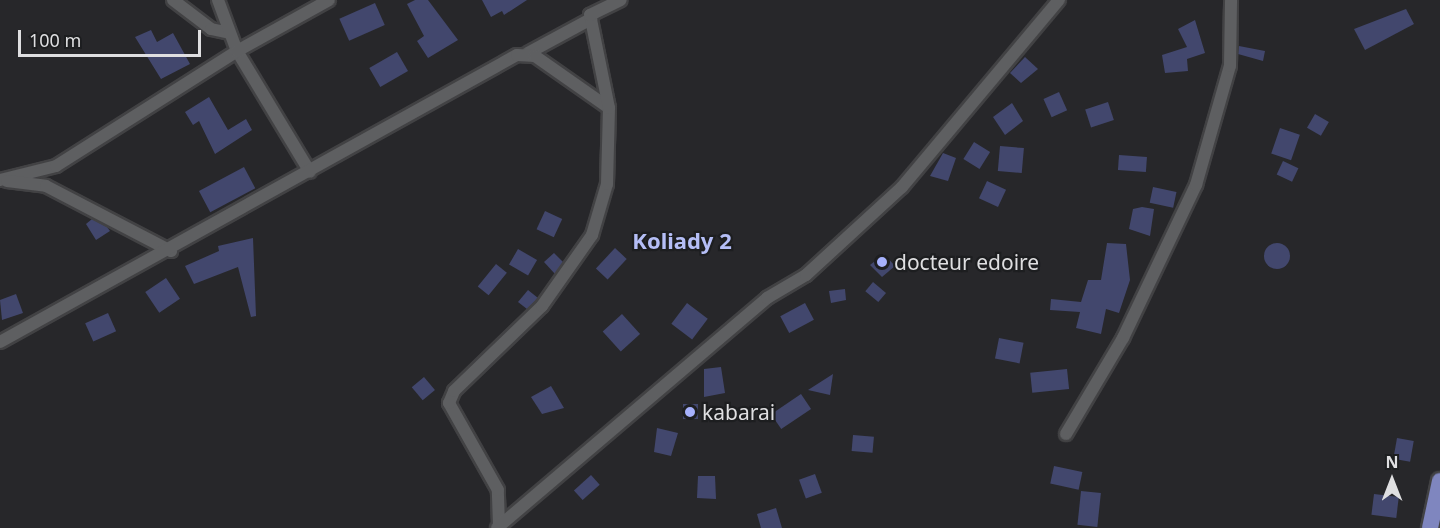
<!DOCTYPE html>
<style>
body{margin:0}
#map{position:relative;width:1440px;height:528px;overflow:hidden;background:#27272a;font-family:"Noto Sans",sans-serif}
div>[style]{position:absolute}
.building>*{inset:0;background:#42476d;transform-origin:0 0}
.round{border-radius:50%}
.roads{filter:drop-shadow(2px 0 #424244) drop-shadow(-2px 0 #424244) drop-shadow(0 2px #424244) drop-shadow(0 -2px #424244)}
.minor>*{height:12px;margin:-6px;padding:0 6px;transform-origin:6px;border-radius:6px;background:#5e5f61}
.primary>*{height:16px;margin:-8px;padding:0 8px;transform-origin:8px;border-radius:8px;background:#7f86bf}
.dots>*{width:16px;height:16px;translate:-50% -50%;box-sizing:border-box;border:3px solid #1d1e20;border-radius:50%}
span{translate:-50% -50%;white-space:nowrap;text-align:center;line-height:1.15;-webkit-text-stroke:4.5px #1d1e20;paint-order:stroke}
.poi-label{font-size:21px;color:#dfdfe1}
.left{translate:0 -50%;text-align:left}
.neighbourhood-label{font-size:22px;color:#b5bef6;font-weight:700}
.north{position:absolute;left:1362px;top:450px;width:60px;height:60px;-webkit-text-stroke:4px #1d1e20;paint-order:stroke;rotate:0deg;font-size:16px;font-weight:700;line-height:24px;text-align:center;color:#dfdfe1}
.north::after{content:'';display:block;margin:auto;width:21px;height:27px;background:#dfdfe1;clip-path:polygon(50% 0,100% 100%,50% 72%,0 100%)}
.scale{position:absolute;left:18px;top:30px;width:183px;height:27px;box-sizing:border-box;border:3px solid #dfdfe1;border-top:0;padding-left:8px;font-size:18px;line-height:21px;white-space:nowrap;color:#dfdfe1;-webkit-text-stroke:4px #1d1e20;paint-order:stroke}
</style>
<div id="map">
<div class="building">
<div style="clip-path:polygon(415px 0,428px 0,458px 40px,428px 58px,417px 41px,424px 36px,407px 4px)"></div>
<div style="clip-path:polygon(482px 0,527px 0,504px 15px,502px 11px,491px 17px)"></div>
<div style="left:375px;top:3px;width:24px;height:39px;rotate:66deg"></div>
<div style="clip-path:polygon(1406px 9px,1414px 24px,1365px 50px,1354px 29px)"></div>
<div style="clip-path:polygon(1195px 20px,1205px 53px,1187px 59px,1188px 71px,1165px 73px,1162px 55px,1187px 47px,1178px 29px)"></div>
<div style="clip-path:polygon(151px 30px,157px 42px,173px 33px,190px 64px,161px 79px,135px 37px)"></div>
<div style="clip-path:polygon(1239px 46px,1265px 51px,1263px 61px,1238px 54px)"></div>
<div style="left:397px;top:52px;width:22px;height:32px;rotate:60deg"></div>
<div style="clip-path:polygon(1025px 57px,1038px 69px,1021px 83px,1010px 73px)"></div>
<div style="left:1059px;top:92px;width:20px;height:17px;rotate:66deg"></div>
<div style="clip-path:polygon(209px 97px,228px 130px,246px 119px,252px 130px,215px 154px,199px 121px,193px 125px,185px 112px)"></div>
<div style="left:1108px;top:102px;width:19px;height:24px;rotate:72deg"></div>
<div style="clip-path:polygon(1012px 103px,1023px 121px,1005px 135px,993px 117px)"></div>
<div style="left:1315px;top:114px;width:16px;height:16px;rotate:30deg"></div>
<div style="left:1280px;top:128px;width:21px;height:27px;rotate:19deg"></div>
<div style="left:974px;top:142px;width:19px;height:20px;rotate:32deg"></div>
<div style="left:1000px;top:146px;width:24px;height:25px;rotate:5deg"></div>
<div style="clip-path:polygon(943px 153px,956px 158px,948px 181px,930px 176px)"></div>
<div style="left:1119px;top:155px;width:28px;height:15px;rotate:4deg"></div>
<div style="left:1283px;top:161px;width:17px;height:15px;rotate:25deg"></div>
<div style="left:244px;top:167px;width:24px;height:51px;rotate:62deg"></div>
<div style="left:987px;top:181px;width:21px;height:19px;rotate:25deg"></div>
<div style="left:1153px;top:187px;width:24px;height:16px;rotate:12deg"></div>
<div style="clip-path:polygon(1142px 207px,1154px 209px,1150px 236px,1129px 229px,1133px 209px)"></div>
<div style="left:545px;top:211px;width:19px;height:20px;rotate:25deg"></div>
<div style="clip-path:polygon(92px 219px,107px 227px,110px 231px,96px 240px,86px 224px)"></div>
<div style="clip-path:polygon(253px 238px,256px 316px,251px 317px,238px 267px,194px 284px,185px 266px,219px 251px,218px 246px)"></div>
<div style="clip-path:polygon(1107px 243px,1126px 244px,1130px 280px,1119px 313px,1106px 309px,1101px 334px,1076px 328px,1080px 312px,1050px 310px,1051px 299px,1081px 302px,1088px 280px,1101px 280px)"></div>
<div class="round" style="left:1264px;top:243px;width:26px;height:26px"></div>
<div style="left:615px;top:248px;width:16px;height:28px;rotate:43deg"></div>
<div style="left:518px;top:249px;width:22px;height:18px;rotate:30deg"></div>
<div style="clip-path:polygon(554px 253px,563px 262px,555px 274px,544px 262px)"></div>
<div style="clip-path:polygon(884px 254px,895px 266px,882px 277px,870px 265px)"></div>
<div style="left:496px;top:264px;width:14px;height:29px;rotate:39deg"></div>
<div style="left:166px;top:278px;width:25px;height:25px;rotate:56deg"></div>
<div style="left:873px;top:282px;width:17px;height:12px;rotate:40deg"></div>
<div style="clip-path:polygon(845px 289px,846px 300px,831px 303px,829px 291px)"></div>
<div style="clip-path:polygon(528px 290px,538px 298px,527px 309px,518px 302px)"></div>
<div style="clip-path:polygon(16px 294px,23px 313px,2px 320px,0 300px)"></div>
<div style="left:687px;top:303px;width:26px;height:26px;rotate:37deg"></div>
<div style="left:805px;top:303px;width:19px;height:28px;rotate:62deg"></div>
<div style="left:108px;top:313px;width:20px;height:25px;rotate:66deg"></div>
<div style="left:622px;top:314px;width:27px;height:26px;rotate:48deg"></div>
<div style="left:999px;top:338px;width:25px;height:21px;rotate:11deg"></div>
<div style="clip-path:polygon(721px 367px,725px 393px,704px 397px,704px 369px)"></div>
<div style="left:1067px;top:369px;width:20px;height:37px;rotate:84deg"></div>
<div style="clip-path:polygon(833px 374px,830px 395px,808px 390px)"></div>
<div style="left:424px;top:377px;width:17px;height:16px;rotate:50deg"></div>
<div style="clip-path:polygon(551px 386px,564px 408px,542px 414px,531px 397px)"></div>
<div style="left:801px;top:394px;width:18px;height:36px;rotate:56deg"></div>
<div style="left:683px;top:404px;width:15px;height:15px"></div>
<div style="clip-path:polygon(657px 428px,678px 433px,671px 456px,654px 452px)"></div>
<div style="left:853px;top:435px;width:21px;height:16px;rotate:5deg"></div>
<div style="left:1397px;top:438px;width:17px;height:21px;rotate:10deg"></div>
<div style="left:1054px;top:466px;width:29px;height:18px;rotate:12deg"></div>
<div style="left:815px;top:474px;width:20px;height:17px;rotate:70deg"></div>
<div style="left:591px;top:475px;width:13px;height:23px;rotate:48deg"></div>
<div style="clip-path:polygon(698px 476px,715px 476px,716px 499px,697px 498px)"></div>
<div style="left:1081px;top:491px;width:20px;height:34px;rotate:6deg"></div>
<div style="left:1374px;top:494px;width:25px;height:21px;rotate:7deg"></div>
<div style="clip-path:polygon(776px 508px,782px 528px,761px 528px,757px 514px)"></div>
</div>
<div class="roads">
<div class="minor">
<div style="left:173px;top:0;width:48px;rotate:37.3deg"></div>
<div style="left:211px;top:29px;width:19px;rotate:12deg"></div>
<div style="left:218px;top:0;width:54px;rotate:69.6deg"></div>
<div style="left:237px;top:51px;width:141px;rotate:58.9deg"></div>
<div style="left:528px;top:53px;width:72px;rotate:-28.4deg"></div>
<div style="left:0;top:180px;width:58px;rotate:-14deg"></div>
<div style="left:56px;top:166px;width:214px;rotate:-32.4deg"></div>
<div style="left:237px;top:51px;width:105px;rotate:-29deg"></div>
<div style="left:7px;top:181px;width:39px;rotate:7deg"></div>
<div style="left:46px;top:186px;width:141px;rotate:27.5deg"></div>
<div style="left:0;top:342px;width:591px;rotate:-29.04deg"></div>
<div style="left:517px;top:55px;width:18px;rotate:3deg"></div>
<div style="left:535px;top:56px;width:90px;rotate:35.1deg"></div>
<div style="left:1066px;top:434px;width:112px;rotate:-59.3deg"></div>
<div style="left:1123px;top:338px;width:170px;rotate:-64.5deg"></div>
<div style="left:1196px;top:185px;width:124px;rotate:-74.1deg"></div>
<div style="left:1230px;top:66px;width:66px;rotate:-89.1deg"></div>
<div style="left:499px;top:525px;width:35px;rotate:-92deg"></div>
<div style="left:498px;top:490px;width:100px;rotate:-119.4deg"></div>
<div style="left:449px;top:403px;width:13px;rotate:-67deg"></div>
<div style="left:454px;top:391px;width:122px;rotate:-44deg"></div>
<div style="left:542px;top:306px;width:87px;rotate:-54.8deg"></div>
<div style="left:592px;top:235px;width:53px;rotate:-73.6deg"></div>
<div style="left:607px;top:184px;width:76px;rotate:-88.5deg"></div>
<div style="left:609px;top:108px;width:95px;rotate:-101.5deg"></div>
<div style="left:590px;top:15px;width:34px;rotate:-26deg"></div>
<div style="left:497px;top:528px;width:355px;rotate:-40.4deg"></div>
<div style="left:767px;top:298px;width:45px;rotate:-30.5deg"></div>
<div style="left:806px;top:275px;width:130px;rotate:-42.5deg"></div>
<div style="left:902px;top:187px;width:244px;rotate:-50deg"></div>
</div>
<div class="primary">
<div style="left:1430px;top:528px;width:48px;rotate:-78deg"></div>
</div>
</div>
<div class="dots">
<div style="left:882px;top:262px;background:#a6b1fc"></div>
<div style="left:690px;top:412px;background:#a6b1fc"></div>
</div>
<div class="poi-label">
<span class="left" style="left:894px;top:262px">docteur edoire</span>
<span class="left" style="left:702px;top:412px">kabarai</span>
</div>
<div class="neighbourhood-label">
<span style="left:682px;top:241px">Koliady 2</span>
</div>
<div class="north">N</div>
<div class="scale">100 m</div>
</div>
